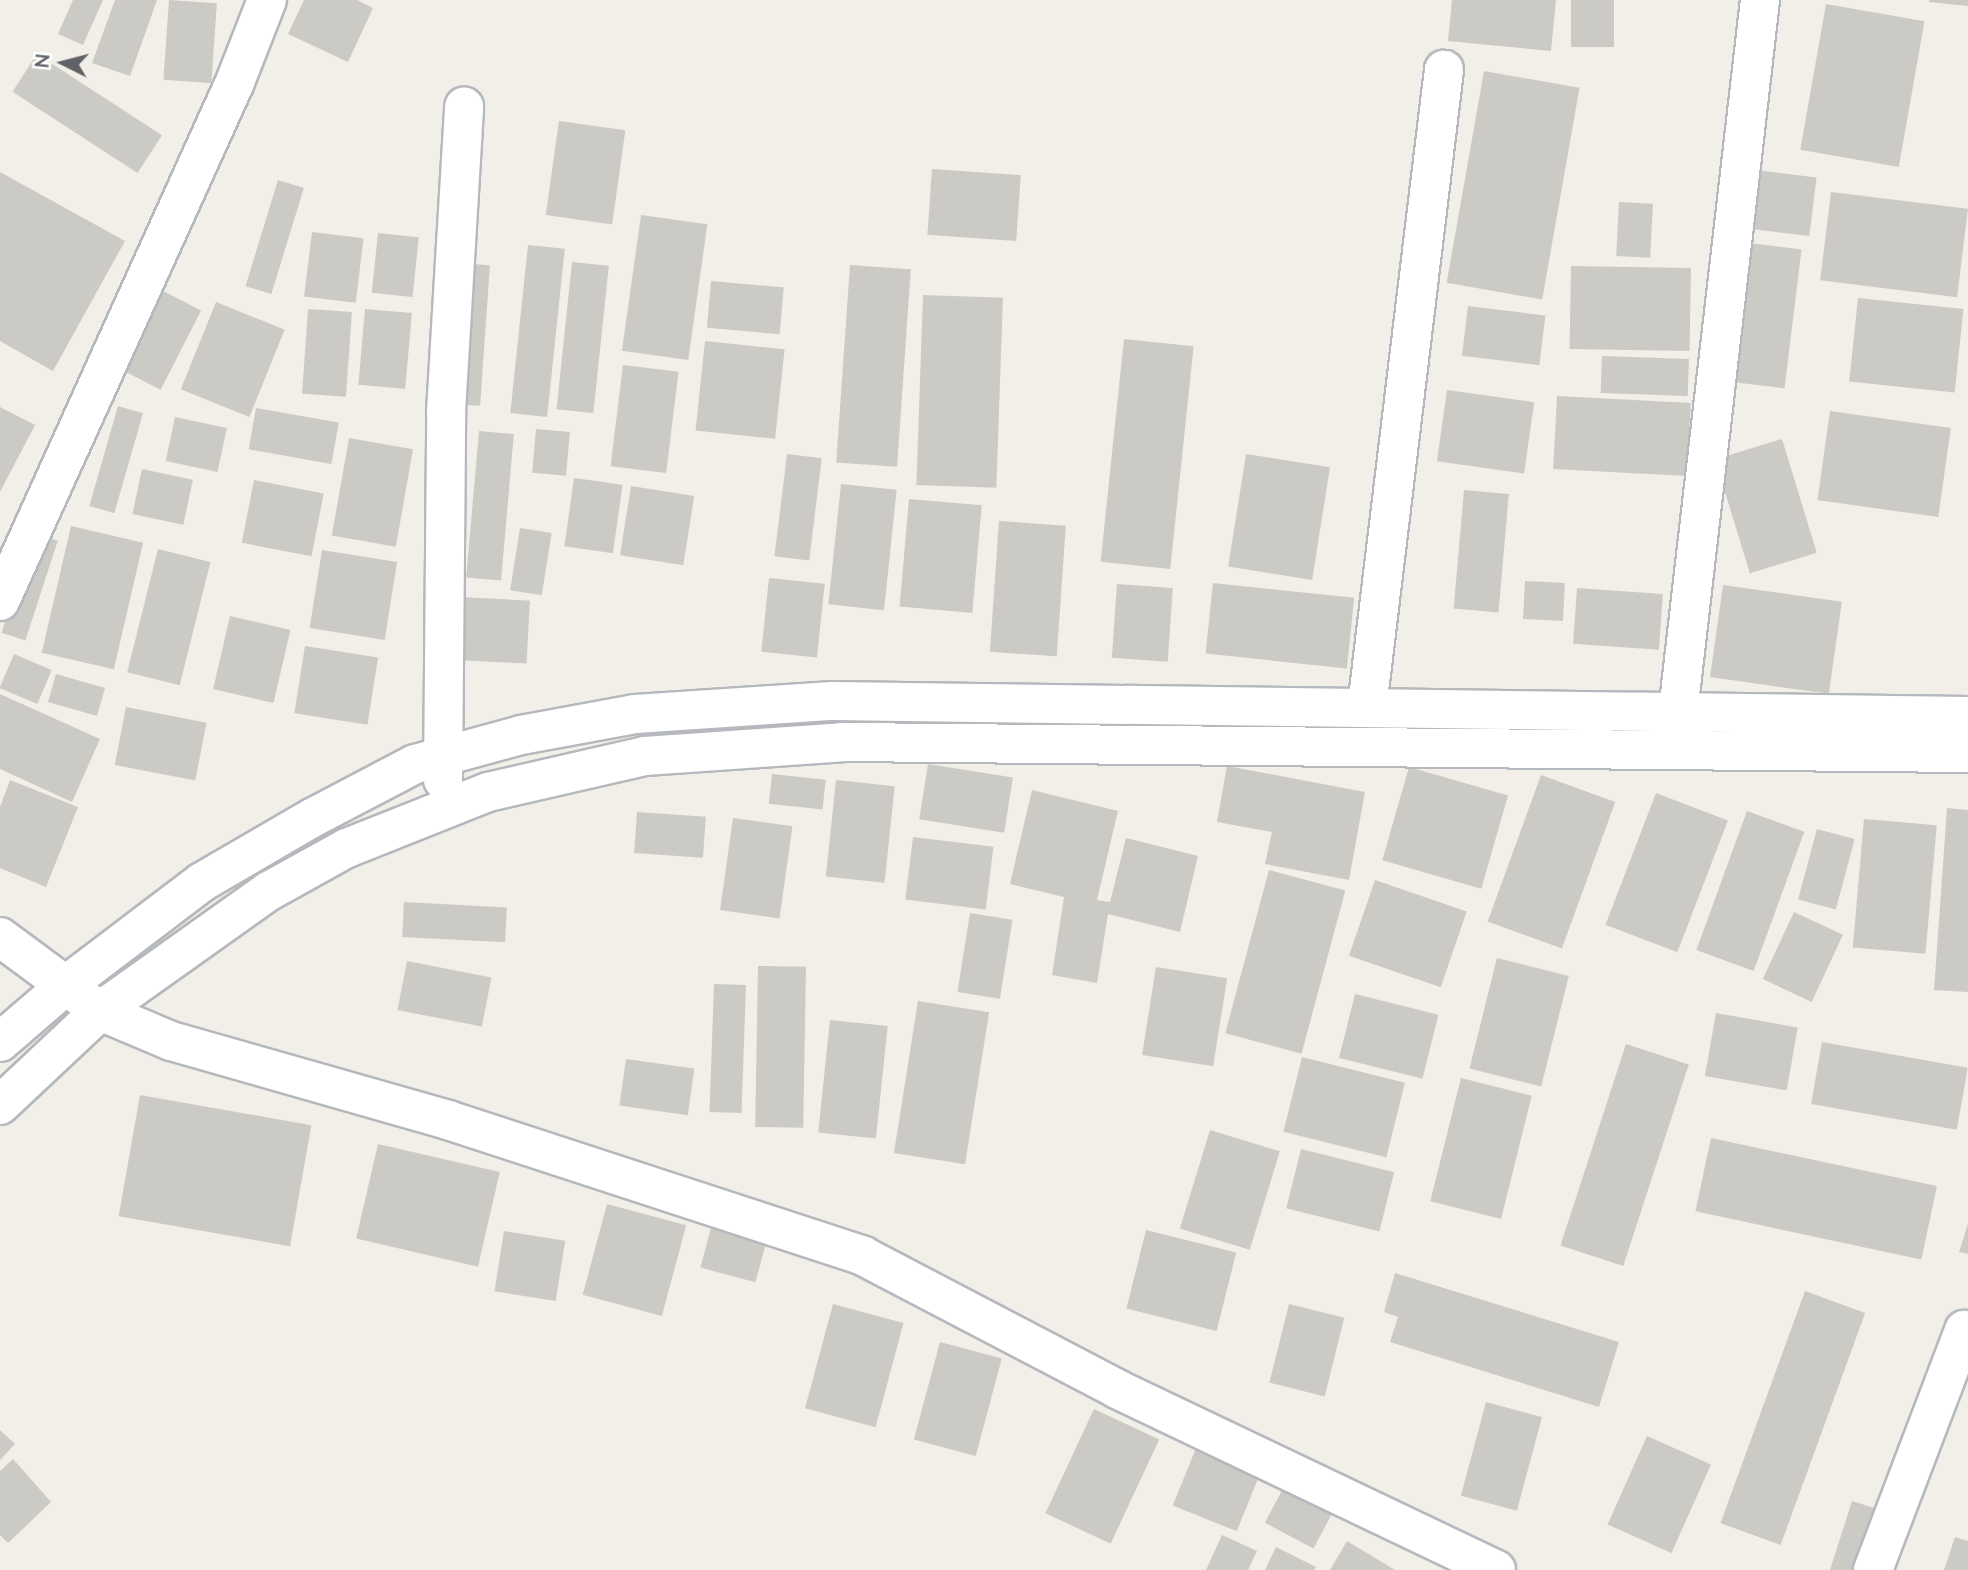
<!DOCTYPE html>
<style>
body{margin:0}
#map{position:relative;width:1968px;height:1570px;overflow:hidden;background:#f1efe8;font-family:Mulish,sans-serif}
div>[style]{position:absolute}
.building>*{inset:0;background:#cccac5;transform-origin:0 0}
.roads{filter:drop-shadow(2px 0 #b5b8bc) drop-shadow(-2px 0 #b5b8bc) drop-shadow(0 2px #b5b8bc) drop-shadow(0 -2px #b5b8bc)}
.minor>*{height:38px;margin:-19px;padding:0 19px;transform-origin:19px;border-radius:19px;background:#fff}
span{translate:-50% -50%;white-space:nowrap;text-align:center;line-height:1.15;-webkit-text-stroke:5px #fff;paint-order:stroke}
.north{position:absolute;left:28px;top:28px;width:70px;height:70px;-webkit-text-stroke:5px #fff;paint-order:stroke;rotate:276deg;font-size:19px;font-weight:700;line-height:28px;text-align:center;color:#5f6368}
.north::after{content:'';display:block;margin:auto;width:24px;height:32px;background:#5f6368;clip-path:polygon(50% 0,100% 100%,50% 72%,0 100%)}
</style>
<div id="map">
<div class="building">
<div style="clip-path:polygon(73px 0,103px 0,83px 45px,58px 34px)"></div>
<div style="clip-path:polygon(115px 0,157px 0,130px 76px,92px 63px)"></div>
<div style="left:169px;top:0;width:48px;height:80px;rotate:4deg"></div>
<div style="clip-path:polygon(304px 0,357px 0,373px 8px,348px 62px,288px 34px)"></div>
<div style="clip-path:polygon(1452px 0,1556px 0,1551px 51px,1448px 41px)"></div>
<div style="left:1571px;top:0;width:43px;height:47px"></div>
<div style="clip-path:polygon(1929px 0,1968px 0,1968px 6px,1929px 2px)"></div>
<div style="left:1826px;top:4px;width:100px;height:148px;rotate:10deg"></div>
<div style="left:37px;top:54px;width:149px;height:45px;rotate:33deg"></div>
<div style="left:1484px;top:71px;width:97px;height:215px;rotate:10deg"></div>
<div style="left:559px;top:121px;width:67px;height:95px;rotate:8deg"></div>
<div style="left:932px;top:169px;width:89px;height:66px;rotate:4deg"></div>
<div style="left:1755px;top:170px;width:62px;height:59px;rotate:7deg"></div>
<div style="clip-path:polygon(0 172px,125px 241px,53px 371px,0 341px)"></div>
<div style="left:278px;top:180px;width:27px;height:111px;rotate:17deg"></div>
<div style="left:1831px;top:192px;width:138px;height:89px;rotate:7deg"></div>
<div style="left:1619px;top:202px;width:34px;height:54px;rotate:3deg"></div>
<div style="left:641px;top:215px;width:67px;height:137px;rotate:8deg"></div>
<div style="left:312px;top:232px;width:52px;height:65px;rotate:7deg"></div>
<div style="left:378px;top:233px;width:41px;height:60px;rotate:6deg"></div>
<div style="left:1741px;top:242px;width:61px;height:140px;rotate:7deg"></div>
<div style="left:528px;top:245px;width:37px;height:169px;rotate:6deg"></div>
<div style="left:572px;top:262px;width:37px;height:148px;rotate:6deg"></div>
<div style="left:459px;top:263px;width:31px;height:141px;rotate:4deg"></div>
<div style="left:850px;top:265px;width:61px;height:198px;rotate:4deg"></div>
<div style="left:1571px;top:266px;width:120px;height:83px;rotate:1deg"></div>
<div style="left:711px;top:281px;width:73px;height:47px;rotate:5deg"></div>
<div style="left:161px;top:290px;width:45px;height:89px;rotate:27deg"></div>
<div style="left:923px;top:295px;width:80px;height:190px;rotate:2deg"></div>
<div style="left:1858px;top:298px;width:106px;height:84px;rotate:6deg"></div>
<div style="left:216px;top:302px;width:74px;height:94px;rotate:22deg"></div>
<div style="left:1468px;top:306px;width:78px;height:50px;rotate:7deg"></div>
<div style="left:308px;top:309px;width:44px;height:85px;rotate:4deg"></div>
<div style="left:365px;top:309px;width:47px;height:76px;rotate:5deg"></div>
<div style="left:1124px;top:339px;width:70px;height:224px;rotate:6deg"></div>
<div style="left:705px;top:341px;width:80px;height:90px;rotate:6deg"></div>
<div style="left:1602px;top:356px;width:87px;height:37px;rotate:2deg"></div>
<div style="left:623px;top:365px;width:56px;height:102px;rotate:7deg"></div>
<div style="left:1447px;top:390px;width:88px;height:72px;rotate:8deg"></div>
<div style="left:1557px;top:396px;width:134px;height:73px;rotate:3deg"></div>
<div style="left:118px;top:406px;width:26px;height:104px;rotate:16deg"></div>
<div style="clip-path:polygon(0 407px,35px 425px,0 492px)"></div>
<div style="left:256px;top:408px;width:84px;height:42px;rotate:10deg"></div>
<div style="left:1830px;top:411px;width:122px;height:90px;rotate:8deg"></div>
<div style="left:175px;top:417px;width:53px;height:45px;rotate:12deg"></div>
<div style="left:536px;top:429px;width:34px;height:44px;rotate:5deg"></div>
<div style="left:479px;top:431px;width:35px;height:147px;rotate:5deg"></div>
<div style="left:349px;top:438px;width:65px;height:99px;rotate:10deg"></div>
<div style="left:1782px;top:439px;width:119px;height:70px;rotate:73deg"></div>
<div style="left:787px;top:454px;width:35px;height:103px;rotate:7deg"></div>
<div style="left:1246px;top:454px;width:85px;height:114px;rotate:9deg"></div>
<div style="left:142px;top:469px;width:52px;height:46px;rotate:12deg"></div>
<div style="left:574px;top:478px;width:49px;height:69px;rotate:8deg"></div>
<div style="left:254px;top:480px;width:71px;height:64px;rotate:11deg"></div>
<div style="left:841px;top:484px;width:56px;height:121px;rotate:6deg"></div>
<div style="left:631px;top:486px;width:64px;height:70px;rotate:9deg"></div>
<div style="left:1464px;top:490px;width:45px;height:119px;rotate:5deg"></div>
<div style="left:909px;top:499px;width:73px;height:108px;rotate:5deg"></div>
<div style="left:999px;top:521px;width:67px;height:131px;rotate:4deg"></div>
<div style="left:71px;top:526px;width:74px;height:130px;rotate:13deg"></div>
<div style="left:520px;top:528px;width:32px;height:63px;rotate:9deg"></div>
<div style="left:34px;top:533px;width:25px;height:105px;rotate:18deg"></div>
<div style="left:158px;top:549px;width:54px;height:127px;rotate:14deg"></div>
<div style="left:322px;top:550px;width:76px;height:79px;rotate:9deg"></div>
<div style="left:769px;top:578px;width:56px;height:74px;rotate:6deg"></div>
<div style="left:1525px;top:581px;width:40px;height:38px;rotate:3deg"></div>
<div style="left:1213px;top:583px;width:142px;height:71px;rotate:6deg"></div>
<div style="left:1117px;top:584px;width:56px;height:74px;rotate:4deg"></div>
<div style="left:1723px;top:585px;width:120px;height:93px;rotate:8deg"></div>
<div style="left:1577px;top:588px;width:86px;height:56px;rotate:4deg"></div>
<div style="left:460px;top:597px;width:70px;height:63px;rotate:3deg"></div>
<div style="left:230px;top:616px;width:62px;height:75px;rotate:13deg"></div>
<div style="left:305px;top:646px;width:74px;height:68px;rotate:9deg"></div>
<div style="left:14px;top:654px;width:41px;height:37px;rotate:23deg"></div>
<div style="left:56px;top:674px;width:51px;height:29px;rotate:16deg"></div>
<div style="clip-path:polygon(0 694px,100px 739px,72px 802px,0 769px)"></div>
<div style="left:126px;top:707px;width:82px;height:59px;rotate:11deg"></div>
<div style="left:928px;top:764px;width:86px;height:56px;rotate:9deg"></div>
<div style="clip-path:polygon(1227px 766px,1365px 792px,1349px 880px,1265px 864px,1272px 832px,1217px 822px)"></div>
<div style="left:1409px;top:767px;width:103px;height:97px;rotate:16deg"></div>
<div style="left:772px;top:774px;width:54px;height:30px;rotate:6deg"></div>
<div style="left:1541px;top:775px;width:79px;height:156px;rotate:20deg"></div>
<div style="clip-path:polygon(10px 780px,78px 807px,46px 887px,0 868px,0 807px)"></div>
<div style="left:836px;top:780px;width:59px;height:97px;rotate:6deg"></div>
<div style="clip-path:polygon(1032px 790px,1118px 811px,1097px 900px,1110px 902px,1126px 838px,1198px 856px,1180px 932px,1108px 914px,1097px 983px,1052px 975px,1064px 897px,1010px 884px)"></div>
<div style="left:1656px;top:793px;width:77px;height:141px;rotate:21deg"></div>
<div style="clip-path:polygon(1947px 808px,1968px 810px,1968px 992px,1934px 990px)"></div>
<div style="left:1747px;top:811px;width:61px;height:148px;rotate:20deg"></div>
<div style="left:637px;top:812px;width:69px;height:41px;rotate:4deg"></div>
<div style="left:733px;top:818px;width:60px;height:93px;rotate:8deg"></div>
<div style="left:1864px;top:819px;width:73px;height:129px;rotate:5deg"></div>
<div style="left:1817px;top:829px;width:39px;height:73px;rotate:15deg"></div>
<div style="left:913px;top:837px;width:81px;height:63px;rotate:7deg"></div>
<div style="left:1269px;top:870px;width:79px;height:169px;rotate:15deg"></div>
<div style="left:1375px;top:880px;width:97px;height:80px;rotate:19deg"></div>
<div style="left:404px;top:902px;width:103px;height:35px;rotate:3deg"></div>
<div style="left:1794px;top:912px;width:54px;height:74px;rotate:25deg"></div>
<div style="left:970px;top:913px;width:43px;height:80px;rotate:9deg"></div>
<div style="left:1497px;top:958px;width:74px;height:114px;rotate:14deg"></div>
<div style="left:407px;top:961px;width:86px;height:50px;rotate:11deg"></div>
<div style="left:758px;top:966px;width:48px;height:161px;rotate:1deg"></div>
<div style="left:1156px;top:967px;width:72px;height:89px;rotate:9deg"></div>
<div style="left:714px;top:984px;width:32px;height:128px;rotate:2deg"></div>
<div style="left:1355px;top:994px;width:86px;height:66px;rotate:14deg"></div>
<div style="left:918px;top:1001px;width:72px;height:154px;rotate:9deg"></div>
<div style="left:1716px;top:1013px;width:83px;height:64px;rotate:10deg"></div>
<div style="left:830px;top:1020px;width:58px;height:113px;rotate:6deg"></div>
<div style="left:1822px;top:1042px;width:148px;height:63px;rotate:10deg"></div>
<div style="left:1626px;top:1044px;width:66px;height:212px;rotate:18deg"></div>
<div style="left:1302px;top:1057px;width:106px;height:77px;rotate:14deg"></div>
<div style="left:626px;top:1059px;width:69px;height:47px;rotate:8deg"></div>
<div style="left:1461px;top:1078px;width:73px;height:127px;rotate:14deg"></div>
<div style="left:140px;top:1095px;width:174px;height:123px;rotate:10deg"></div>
<div style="left:1210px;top:1130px;width:73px;height:103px;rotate:17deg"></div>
<div style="left:1711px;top:1138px;width:231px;height:75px;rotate:12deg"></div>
<div style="left:378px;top:1144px;width:125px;height:97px;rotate:13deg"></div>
<div style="left:1301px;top:1149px;width:96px;height:61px;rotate:14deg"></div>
<div style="left:607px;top:1204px;width:82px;height:94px;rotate:15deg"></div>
<div style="clip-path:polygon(1968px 1224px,1968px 1254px,1959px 1252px)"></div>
<div style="left:711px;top:1228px;width:57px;height:41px;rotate:15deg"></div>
<div style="left:1146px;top:1230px;width:93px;height:81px;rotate:14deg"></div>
<div style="left:504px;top:1231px;width:62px;height:61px;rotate:9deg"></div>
<div style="clip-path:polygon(1395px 1273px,1619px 1342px,1599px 1407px,1390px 1342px,1398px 1317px,1384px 1312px)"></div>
<div style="left:1805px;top:1291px;width:64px;height:247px;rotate:20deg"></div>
<div style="left:833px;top:1304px;width:73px;height:108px;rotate:15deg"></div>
<div style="left:1289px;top:1304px;width:57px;height:81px;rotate:14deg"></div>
<div style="left:940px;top:1342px;width:64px;height:101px;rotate:15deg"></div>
<div style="left:1486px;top:1402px;width:58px;height:97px;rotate:15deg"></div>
<div style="left:1094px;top:1409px;width:72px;height:115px;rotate:25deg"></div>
<div style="clip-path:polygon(0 1430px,15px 1444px,0 1460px)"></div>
<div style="left:1647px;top:1436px;width:70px;height:97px;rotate:24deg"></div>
<div style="left:1196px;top:1448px;width:69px;height:62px;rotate:22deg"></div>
<div style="clip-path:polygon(13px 1459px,51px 1502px,8px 1543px,0 1535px,0 1471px)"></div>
<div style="left:1286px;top:1483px;width:55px;height:45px;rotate:28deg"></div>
<div style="clip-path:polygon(1852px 1501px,1887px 1512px,1868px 1570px,1830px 1570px)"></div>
<div style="clip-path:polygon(1222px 1535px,1257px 1551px,1248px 1570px,1206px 1570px)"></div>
<div style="clip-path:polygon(1955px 1537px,1968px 1541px,1968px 1570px,1944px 1570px)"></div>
<div style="clip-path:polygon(1347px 1541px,1395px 1570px,1330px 1570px)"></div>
<div style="clip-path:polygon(1276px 1547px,1316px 1567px,1314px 1570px,1265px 1570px)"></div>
</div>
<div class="roads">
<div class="minor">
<div style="left:0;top:601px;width:570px;rotate:-65.64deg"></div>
<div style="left:235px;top:82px;width:88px;rotate:-68.7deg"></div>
<div style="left:1367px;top:707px;width:642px;rotate:-83.11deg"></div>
<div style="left:1678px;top:712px;width:717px;rotate:-83.43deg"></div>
<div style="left:443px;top:780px;width:368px;rotate:-89.5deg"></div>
<div style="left:446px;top:412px;width:306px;rotate:-86.6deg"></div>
<div style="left:0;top:937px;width:124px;rotate:36.5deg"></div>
<div style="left:100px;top:1011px;width:77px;rotate:22.9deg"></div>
<div style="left:171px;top:1041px;width:288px;rotate:15.9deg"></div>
<div style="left:448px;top:1120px;width:437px;rotate:18.1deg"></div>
<div style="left:863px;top:1256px;width:287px;rotate:27.6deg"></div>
<div style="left:1117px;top:1389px;width:420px;rotate:25.5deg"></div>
<div style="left:0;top:1042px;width:86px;rotate:-40.7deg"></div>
<div style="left:65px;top:986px;width:172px;rotate:-37.2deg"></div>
<div style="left:202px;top:882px;width:127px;rotate:-30.2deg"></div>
<div style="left:312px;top:818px;width:116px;rotate:-27.7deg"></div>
<div style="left:415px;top:764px;width:110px;rotate:-15.3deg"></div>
<div style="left:521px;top:735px;width:116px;rotate:-10.4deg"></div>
<div style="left:635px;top:714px;width:198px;rotate:-3.8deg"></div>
<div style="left:833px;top:701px;width:1135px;rotate:0.76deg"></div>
<div style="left:0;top:1105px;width:137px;rotate:-43.2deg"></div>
<div style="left:100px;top:1011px;width:207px;rotate:-35.4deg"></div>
<div style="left:269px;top:891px;width:89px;rotate:-28.9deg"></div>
<div style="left:347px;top:848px;width:152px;rotate:-21.7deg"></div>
<div style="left:488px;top:792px;width:161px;rotate:-12.9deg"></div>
<div style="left:645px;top:756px;width:198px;rotate:-4deg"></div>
<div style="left:843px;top:742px;width:1125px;rotate:0.56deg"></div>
<div style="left:1873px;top:1570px;width:257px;rotate:-69.2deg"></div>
</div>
</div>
<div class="north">N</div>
</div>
